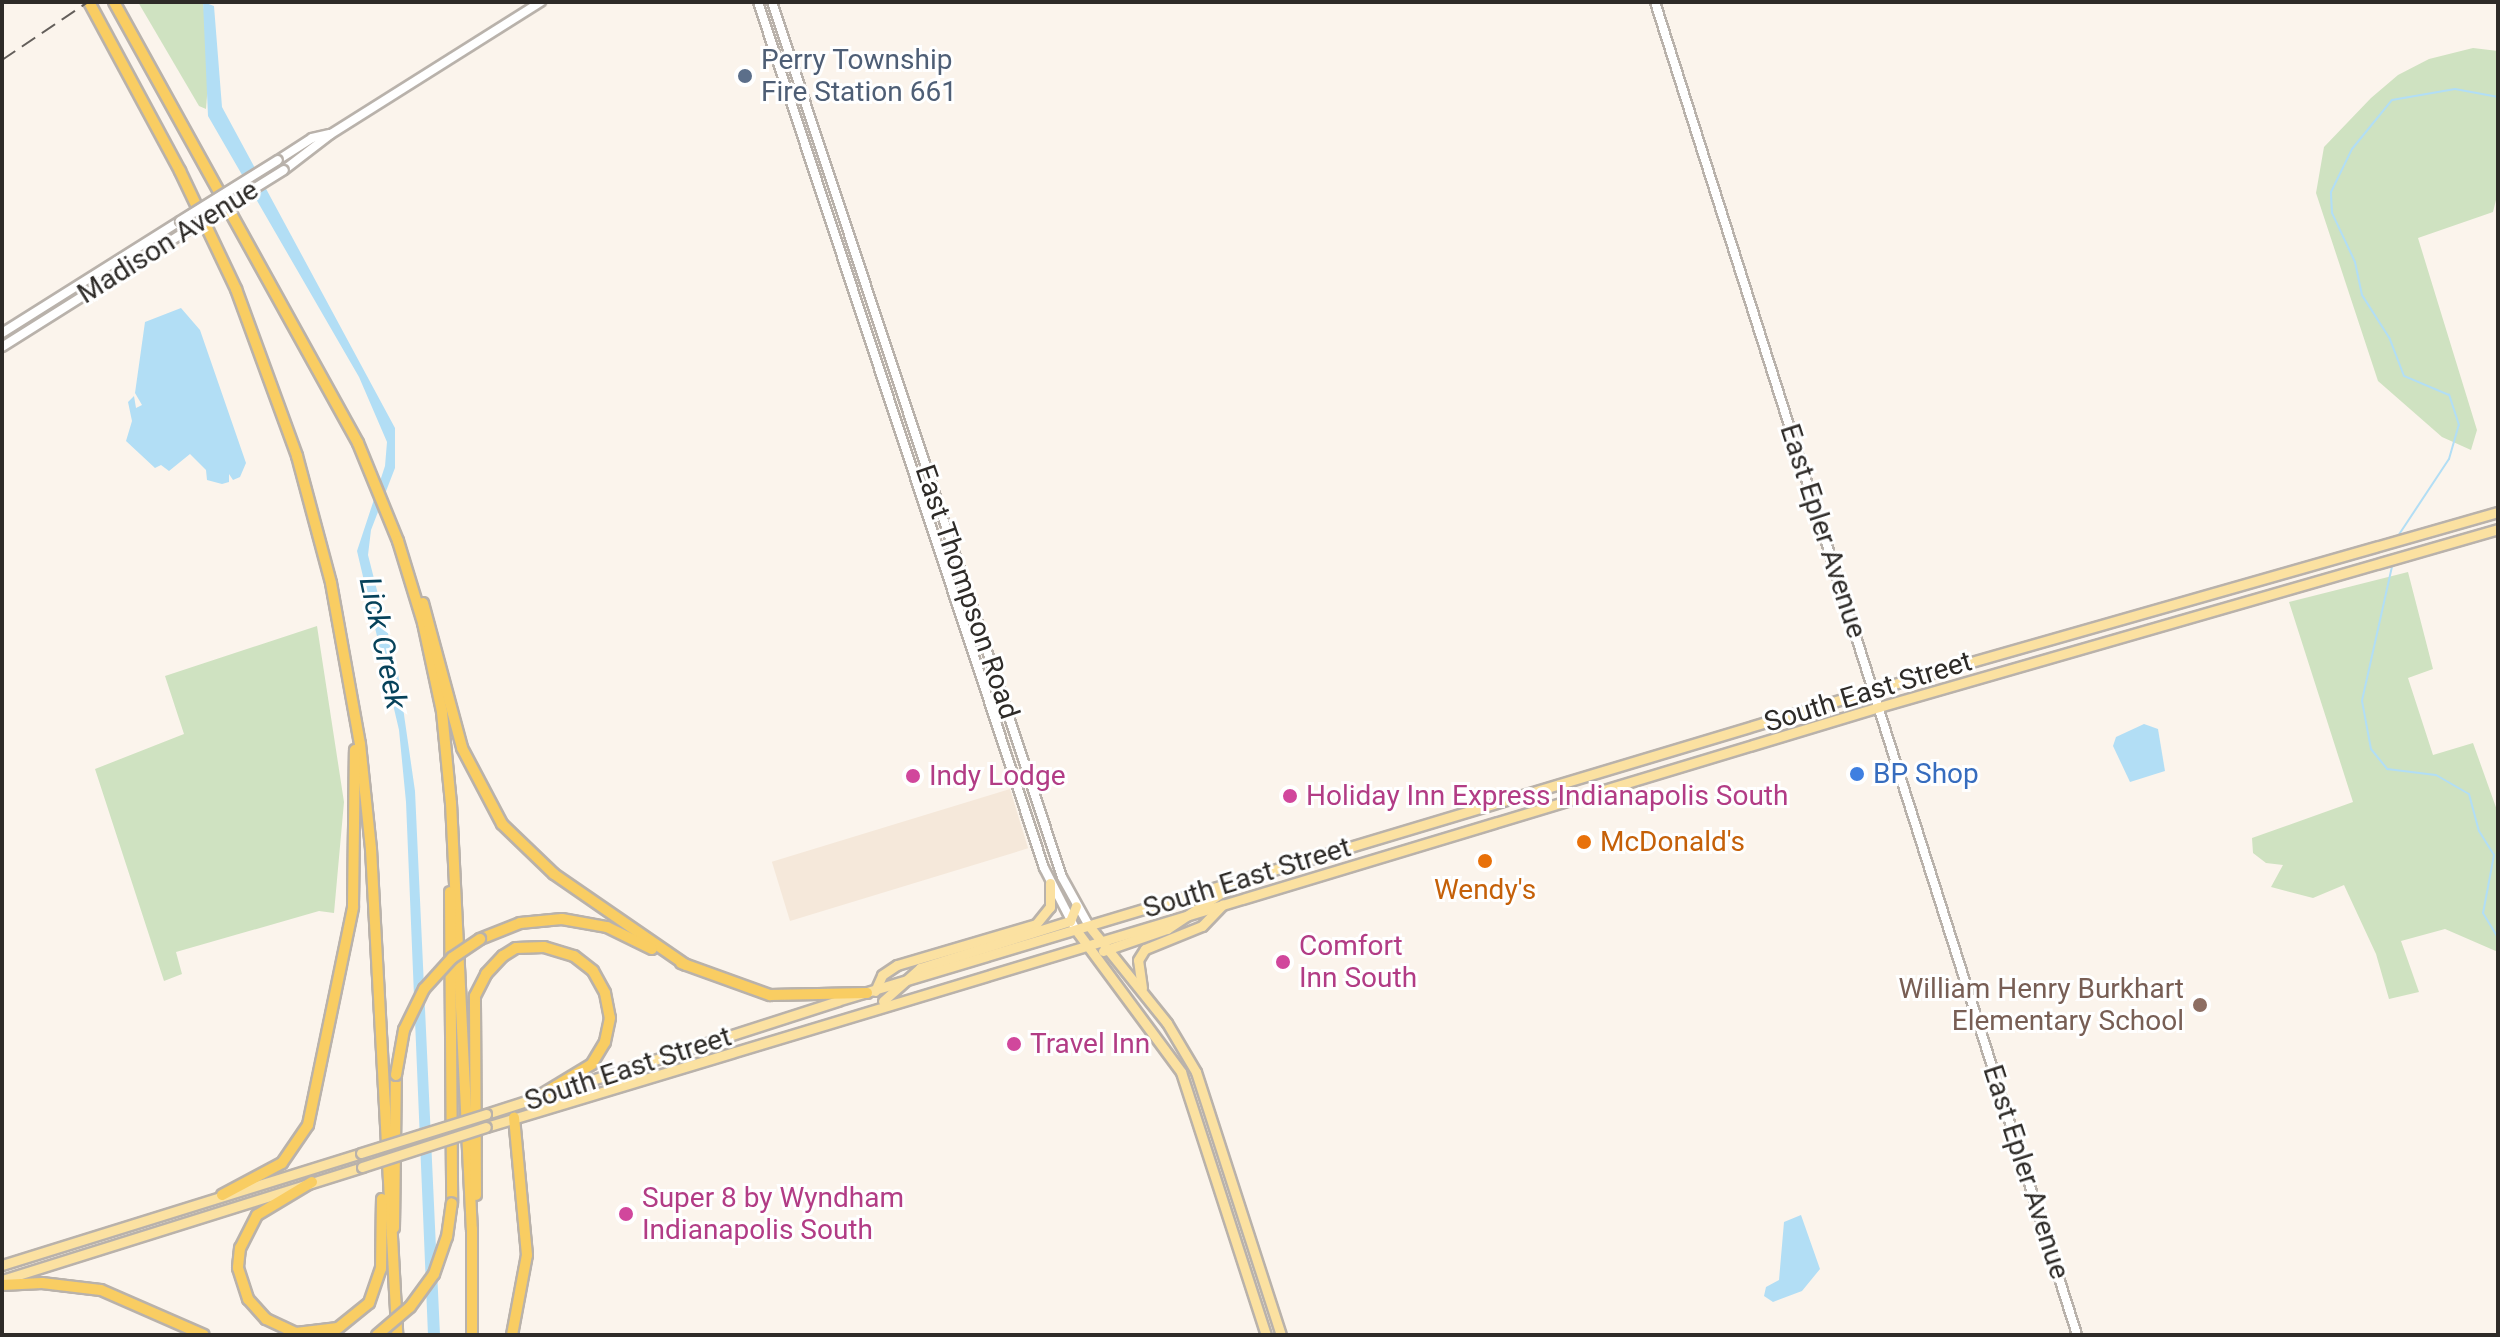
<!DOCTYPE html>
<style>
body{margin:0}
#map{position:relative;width:2500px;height:1337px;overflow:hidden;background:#fbf4ec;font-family:Roboto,sans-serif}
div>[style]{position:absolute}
.built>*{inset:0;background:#f5e8da;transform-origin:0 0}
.green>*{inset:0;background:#cfe2c1}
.water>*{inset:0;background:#b2def5}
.stream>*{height:2px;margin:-1px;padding:0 1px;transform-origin:1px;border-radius:1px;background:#b2def5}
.roads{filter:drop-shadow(2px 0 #b9b2ab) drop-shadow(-2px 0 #b9b2ab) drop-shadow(0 2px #b9b2ab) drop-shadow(0 -2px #b9b2ab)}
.secondary>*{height:8px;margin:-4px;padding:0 4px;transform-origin:4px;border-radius:4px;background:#fff}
.primary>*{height:9px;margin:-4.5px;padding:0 4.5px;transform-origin:4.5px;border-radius:4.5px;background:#fbe1a1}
.highway>*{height:10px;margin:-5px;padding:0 5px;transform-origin:5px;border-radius:5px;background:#f9cd62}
.rail>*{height:2px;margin-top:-1px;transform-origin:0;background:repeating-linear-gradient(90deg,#635e5a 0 16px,transparent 0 24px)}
.bridges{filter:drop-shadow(2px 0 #b9b2ab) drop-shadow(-2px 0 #b9b2ab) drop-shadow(0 2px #b9b2ab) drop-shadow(0 -2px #b9b2ab)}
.secondary-bridge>*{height:8px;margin:-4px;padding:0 4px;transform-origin:4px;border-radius:4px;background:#fff}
.primary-bridge>*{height:9px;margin:-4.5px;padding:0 4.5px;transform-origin:4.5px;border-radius:4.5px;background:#fbe1a1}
.highway-bridge>*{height:10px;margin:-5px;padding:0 5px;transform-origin:5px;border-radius:5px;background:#f9cd62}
.dots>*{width:22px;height:22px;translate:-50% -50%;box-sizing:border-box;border:4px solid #fff;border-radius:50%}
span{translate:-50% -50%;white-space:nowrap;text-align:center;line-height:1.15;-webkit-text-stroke:6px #fff;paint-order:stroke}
.service-label{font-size:28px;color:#4e5e75}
.left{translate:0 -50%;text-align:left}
.street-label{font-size:28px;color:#2e2b28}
.shop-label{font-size:28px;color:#366cbe}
.hotel-label{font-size:28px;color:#b23c85}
.food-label{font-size:28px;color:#c56008}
.education-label{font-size:28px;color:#785e54}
.right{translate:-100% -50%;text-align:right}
.water-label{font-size:30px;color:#06425a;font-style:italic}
.frame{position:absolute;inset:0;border:4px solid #2e2b28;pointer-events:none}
</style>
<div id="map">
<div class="built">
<div style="left:1010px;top:789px;width:62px;height:249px;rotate:73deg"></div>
</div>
<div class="green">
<div style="clip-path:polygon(138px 2px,203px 2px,210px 58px,206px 109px,199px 106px)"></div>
<div style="clip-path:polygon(2473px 48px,2498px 51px,2498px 192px,2493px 212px,2418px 238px,2477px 430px,2471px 450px,2442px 437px,2378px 381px,2316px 193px,2324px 147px,2371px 98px,2398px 75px,2429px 59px)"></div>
<div style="clip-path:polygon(2408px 572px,2433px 669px,2408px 678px,2433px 755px,2473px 743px,2498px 813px,2498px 952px,2445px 929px,2401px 941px,2419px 992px,2389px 999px,2376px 954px,2344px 885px,2313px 898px,2271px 887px,2283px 865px,2266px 863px,2253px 853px,2252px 838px,2353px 802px,2289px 602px)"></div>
<div style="clip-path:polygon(317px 626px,344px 802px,334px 913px,319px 911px,176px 952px,182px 974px,164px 981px,95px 769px,184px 734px,165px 676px)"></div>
</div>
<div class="water">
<div style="clip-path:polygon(203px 2px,214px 6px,222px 107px,395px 428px,395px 468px,371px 530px,368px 555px,398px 673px,415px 791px,440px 1335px,428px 1335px,406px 802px,399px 730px,357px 551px,385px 466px,387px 442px,359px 377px,208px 116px)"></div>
<div style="clip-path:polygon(181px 308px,200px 330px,246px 463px,240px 477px,233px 480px,229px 474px,229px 482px,222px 484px,207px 480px,206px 470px,190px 454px,169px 471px,161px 465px,155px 468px,126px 441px,132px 421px,128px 402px,134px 396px,136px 408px,142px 405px,135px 393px,145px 322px)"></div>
<div style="clip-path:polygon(2144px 724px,2158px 729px,2165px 771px,2130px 782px,2113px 746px,2116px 737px)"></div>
<div style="clip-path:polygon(1801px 1215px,1820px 1269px,1802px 1291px,1773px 1302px,1764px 1296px,1766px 1287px,1779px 1280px,1784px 1222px)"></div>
</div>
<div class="stream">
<div style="left:2398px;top:536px;width:92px;rotate:-56.5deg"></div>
<div style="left:2449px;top:459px;width:35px;rotate:-74deg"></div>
<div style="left:2459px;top:425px;width:32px;rotate:-108deg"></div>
<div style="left:2449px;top:395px;width:49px;rotate:-157.1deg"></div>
<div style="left:2404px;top:376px;width:40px;rotate:-111deg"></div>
<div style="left:2390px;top:339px;width:52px;rotate:-122.5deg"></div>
<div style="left:2362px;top:295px;width:34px;rotate:-102deg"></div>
<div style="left:2355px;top:262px;width:54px;rotate:-115.1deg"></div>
<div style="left:2332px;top:213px;width:21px;rotate:-93deg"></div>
<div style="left:2331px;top:192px;width:48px;rotate:-64deg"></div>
<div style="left:2352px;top:149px;width:63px;rotate:-50.8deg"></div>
<div style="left:2392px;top:100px;width:64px;rotate:-9.9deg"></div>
<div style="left:2455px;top:89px;width:44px;rotate:10.5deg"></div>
<div style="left:2393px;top:562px;width:142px;rotate:102.6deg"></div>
<div style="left:2362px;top:701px;width:49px;rotate:79.4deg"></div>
<div style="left:2371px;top:749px;width:26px;rotate:51deg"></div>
<div style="left:2387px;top:769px;width:49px;rotate:7deg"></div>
<div style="left:2436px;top:775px;width:38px;rotate:30deg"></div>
<div style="left:2469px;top:794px;width:38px;rotate:75deg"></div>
<div style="left:2479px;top:831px;width:28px;rotate:58deg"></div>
<div style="left:2494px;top:855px;width:59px;rotate:100.7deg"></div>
<div style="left:2483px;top:913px;width:29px;rotate:59deg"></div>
</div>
<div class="roads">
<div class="secondary">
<div style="left:758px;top:2px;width:912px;rotate:71.72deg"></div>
<div style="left:1044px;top:868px;width:70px;rotate:62.7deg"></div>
<div style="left:772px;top:2px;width:922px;rotate:71.66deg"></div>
<div style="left:1062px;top:877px;width:56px;rotate:61.1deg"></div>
<div style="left:1655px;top:2px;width:1398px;rotate:72.43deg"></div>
<div style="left:278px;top:160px;width:40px;rotate:-32.9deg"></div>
<div style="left:312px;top:138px;width:18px;rotate:-13deg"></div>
<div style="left:284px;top:170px;width:59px;rotate:-37.5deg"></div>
<div style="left:331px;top:134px;width:248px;rotate:-32.2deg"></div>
<div style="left:2px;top:333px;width:210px;rotate:-32.2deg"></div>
<div style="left:2px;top:347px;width:218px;rotate:-32.2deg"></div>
</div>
<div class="primary">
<div style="left:1089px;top:926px;width:124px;rotate:51.2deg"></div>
<div style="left:1167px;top:1023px;width:57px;rotate:59.4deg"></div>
<div style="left:1196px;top:1072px;width:276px;rotate:72.1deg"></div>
<div style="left:1076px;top:930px;width:177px;rotate:53.5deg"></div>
<div style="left:1181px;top:1072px;width:276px;rotate:72.1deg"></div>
<div style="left:1103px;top:951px;width:68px;rotate:-19deg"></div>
<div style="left:1167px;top:929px;width:72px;rotate:-33.7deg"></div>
<div style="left:1142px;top:988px;width:28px;rotate:-98deg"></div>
<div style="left:1138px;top:960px;width:13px;rotate:-58deg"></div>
<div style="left:1145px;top:949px;width:61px;rotate:-22deg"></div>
<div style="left:1202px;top:926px;width:30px;rotate:-46deg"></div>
<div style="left:875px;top:991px;width:17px;rotate:-66deg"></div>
<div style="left:882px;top:975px;width:18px;rotate:-34deg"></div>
<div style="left:897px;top:965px;width:145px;rotate:-16.4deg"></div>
<div style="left:1036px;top:924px;width:22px;rotate:-51deg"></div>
<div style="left:1050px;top:907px;width:24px;rotate:-90deg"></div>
<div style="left:883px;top:1001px;width:50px;rotate:-41.7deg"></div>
<div style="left:920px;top:968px;width:157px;rotate:-17.4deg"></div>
<div style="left:1070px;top:921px;width:16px;rotate:-68deg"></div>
<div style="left:486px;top:1114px;width:369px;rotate:-17.8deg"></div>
<div style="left:837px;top:1001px;width:1082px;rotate:-16.71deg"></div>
<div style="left:1873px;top:690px;width:650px;rotate:-15.9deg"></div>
<div style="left:486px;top:1127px;width:1455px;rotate:-16.78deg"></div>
<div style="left:1879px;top:707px;width:644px;rotate:-16.04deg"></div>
<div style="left:2px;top:1265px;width:376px;rotate:-17.3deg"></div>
<div style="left:2px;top:1280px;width:377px;rotate:-17.4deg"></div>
</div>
<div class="highway">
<div style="left:89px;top:2px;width:192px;rotate:61.7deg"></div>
<div style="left:180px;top:171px;width:131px;rotate:64.6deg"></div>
<div style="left:236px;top:289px;width:178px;rotate:69.9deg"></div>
<div style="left:297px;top:456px;width:131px;rotate:75deg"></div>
<div style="left:331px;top:583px;width:164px;rotate:79.8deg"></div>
<div style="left:360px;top:744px;width:106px;rotate:84deg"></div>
<div style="left:371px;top:849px;width:487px;rotate:86.9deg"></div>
<div style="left:114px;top:2px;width:504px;rotate:61.04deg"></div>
<div style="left:358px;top:443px;width:106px;rotate:67.8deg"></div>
<div style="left:398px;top:541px;width:86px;rotate:73deg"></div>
<div style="left:423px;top:623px;width:91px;rotate:77.9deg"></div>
<div style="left:442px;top:712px;width:91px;rotate:84.4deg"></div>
<div style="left:451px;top:803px;width:427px;rotate:87.2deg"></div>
<div style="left:472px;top:1229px;width:106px;rotate:90deg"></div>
<div style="left:423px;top:603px;width:150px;rotate:74.9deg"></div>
<div style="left:462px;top:748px;width:86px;rotate:62.2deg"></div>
<div style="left:502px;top:824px;width:72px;rotate:43.9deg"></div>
<div style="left:554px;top:874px;width:160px;rotate:34.6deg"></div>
<div style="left:450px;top:892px;width:311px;rotate:89.6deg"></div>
<div style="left:480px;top:939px;width:43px;rotate:-21.8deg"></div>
<div style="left:520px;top:923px;width:42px;rotate:-5.4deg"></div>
<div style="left:562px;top:919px;width:46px;rotate:10.1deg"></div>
<div style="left:607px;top:927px;width:50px;rotate:26.1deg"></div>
<div style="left:681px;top:963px;width:95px;rotate:19.8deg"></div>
<div style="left:770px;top:995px;width:97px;rotate:-1.2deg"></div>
<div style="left:312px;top:1182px;width:64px;rotate:149deg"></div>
<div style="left:257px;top:1215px;width:37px;rotate:117deg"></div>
<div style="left:240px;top:1248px;width:20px;rotate:96deg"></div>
<div style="left:238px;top:1268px;width:33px;rotate:72deg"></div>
<div style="left:248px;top:1299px;width:27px;rotate:48deg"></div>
<div style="left:266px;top:1319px;width:33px;rotate:25deg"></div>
<div style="left:296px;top:1333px;width:42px;rotate:-6.8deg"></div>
<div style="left:338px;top:1328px;width:40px;rotate:-39deg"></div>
<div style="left:369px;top:1303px;width:36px;rotate:-71deg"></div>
<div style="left:381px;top:1269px;width:70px;rotate:-89.2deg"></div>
<div style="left:222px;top:1195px;width:68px;rotate:-28.1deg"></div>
<div style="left:282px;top:1163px;width:46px;rotate:-55.6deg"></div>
<div style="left:308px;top:1125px;width:223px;rotate:-78.3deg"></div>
<div style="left:353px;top:907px;width:157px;rotate:-89.3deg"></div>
<div style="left:476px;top:1195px;width:199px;rotate:-90.3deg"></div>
<div style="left:475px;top:996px;width:25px;rotate:-63deg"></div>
<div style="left:486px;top:974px;width:25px;rotate:-47deg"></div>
<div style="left:503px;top:956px;width:15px;rotate:-32deg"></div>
<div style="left:516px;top:948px;width:28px;rotate:-2deg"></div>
<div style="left:544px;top:947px;width:31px;rotate:17deg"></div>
<div style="left:574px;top:956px;width:24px;rotate:38deg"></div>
<div style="left:593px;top:971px;width:25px;rotate:61deg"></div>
<div style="left:605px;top:993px;width:25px;rotate:79deg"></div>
<div style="left:610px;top:1018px;width:25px;rotate:102deg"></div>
<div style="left:605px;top:1042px;width:26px;rotate:121deg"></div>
<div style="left:592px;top:1064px;width:66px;rotate:148.7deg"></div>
<div style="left:394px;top:1228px;width:153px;rotate:-89.3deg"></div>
<div style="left:2px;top:1285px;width:40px;rotate:-2.9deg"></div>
<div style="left:42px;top:1283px;width:59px;rotate:6.8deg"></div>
<div style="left:101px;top:1290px;width:112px;rotate:23.6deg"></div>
<div style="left:512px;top:1335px;width:81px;rotate:-79.4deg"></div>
<div style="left:527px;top:1255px;width:138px;rotate:-95.4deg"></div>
</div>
</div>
<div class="rail">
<div style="left:2px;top:60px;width:104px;rotate:-34deg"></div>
</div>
<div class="bridges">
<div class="secondary-bridge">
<div style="left:180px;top:221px;width:115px;rotate:-31.9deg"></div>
<div style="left:186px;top:231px;width:115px;rotate:-31.9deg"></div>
</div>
<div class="primary-bridge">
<div style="left:361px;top:1153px;width:131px;rotate:-17.3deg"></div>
<div style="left:362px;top:1167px;width:130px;rotate:-17.9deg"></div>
</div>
<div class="highway-bridge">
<div style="left:396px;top:1075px;width:46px;rotate:-79.9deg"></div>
<div style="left:404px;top:1030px;width:46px;rotate:-64deg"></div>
<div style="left:424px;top:989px;width:42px;rotate:-47.9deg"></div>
<div style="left:452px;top:958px;width:34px;rotate:-34deg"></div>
<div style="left:377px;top:1335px;width:43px;rotate:-40.3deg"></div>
<div style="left:410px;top:1307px;width:41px;rotate:-54deg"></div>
<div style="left:434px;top:1274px;width:39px;rotate:-71deg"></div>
<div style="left:447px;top:1237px;width:34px;rotate:-82deg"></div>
</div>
</div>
<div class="dots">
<div style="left:745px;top:76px;background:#5c6f8a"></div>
<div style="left:1857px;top:774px;background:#3f7fe0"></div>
<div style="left:913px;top:776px;background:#d1479c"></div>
<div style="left:1290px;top:796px;background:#d1479c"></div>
<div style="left:1584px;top:842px;background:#e8710a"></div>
<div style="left:1485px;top:861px;background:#e8710a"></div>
<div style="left:1283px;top:962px;background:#d1479c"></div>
<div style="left:2200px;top:1005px;background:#8d6e63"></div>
<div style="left:1014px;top:1044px;background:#d1479c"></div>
<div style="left:626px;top:1214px;background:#d1479c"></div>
</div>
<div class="service-label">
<span class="left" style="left:761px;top:76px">Perry Township<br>Fire Station 661</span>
</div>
<div class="street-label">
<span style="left:168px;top:242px;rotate:-32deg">Madison Avenue</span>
<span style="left:1823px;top:531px;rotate:72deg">East Epler Avenue</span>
<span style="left:967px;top:592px;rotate:71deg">East Thompson Road</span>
<span style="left:1868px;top:692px;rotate:-17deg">South East Street</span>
<span style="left:1247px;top:878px;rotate:-17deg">South East Street</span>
<span style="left:628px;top:1069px;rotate:-18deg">South East Street</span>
<span style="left:2026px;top:1172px;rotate:72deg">East Epler Avenue</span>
</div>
<div class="shop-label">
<span class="left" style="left:1873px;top:774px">BP Shop</span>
</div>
<div class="hotel-label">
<span class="left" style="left:929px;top:776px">Indy Lodge</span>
<span class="left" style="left:1306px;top:796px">Holiday Inn Express Indianapolis South</span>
<span class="left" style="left:1299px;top:962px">Comfort<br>Inn South</span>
<span class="left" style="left:1030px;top:1044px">Travel Inn</span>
<span class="left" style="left:642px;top:1214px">Super 8 by Wyndham<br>Indianapolis South</span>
</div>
<div class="food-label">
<span class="left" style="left:1600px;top:842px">McDonald's</span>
<span style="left:1485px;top:890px">Wendy's</span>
</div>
<div class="education-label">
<span class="right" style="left:2184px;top:1005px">William Henry Burkhart<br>Elementary School</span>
</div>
<div class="water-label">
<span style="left:383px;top:643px;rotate:78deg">Lick Creek</span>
</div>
<div class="frame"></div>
</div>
